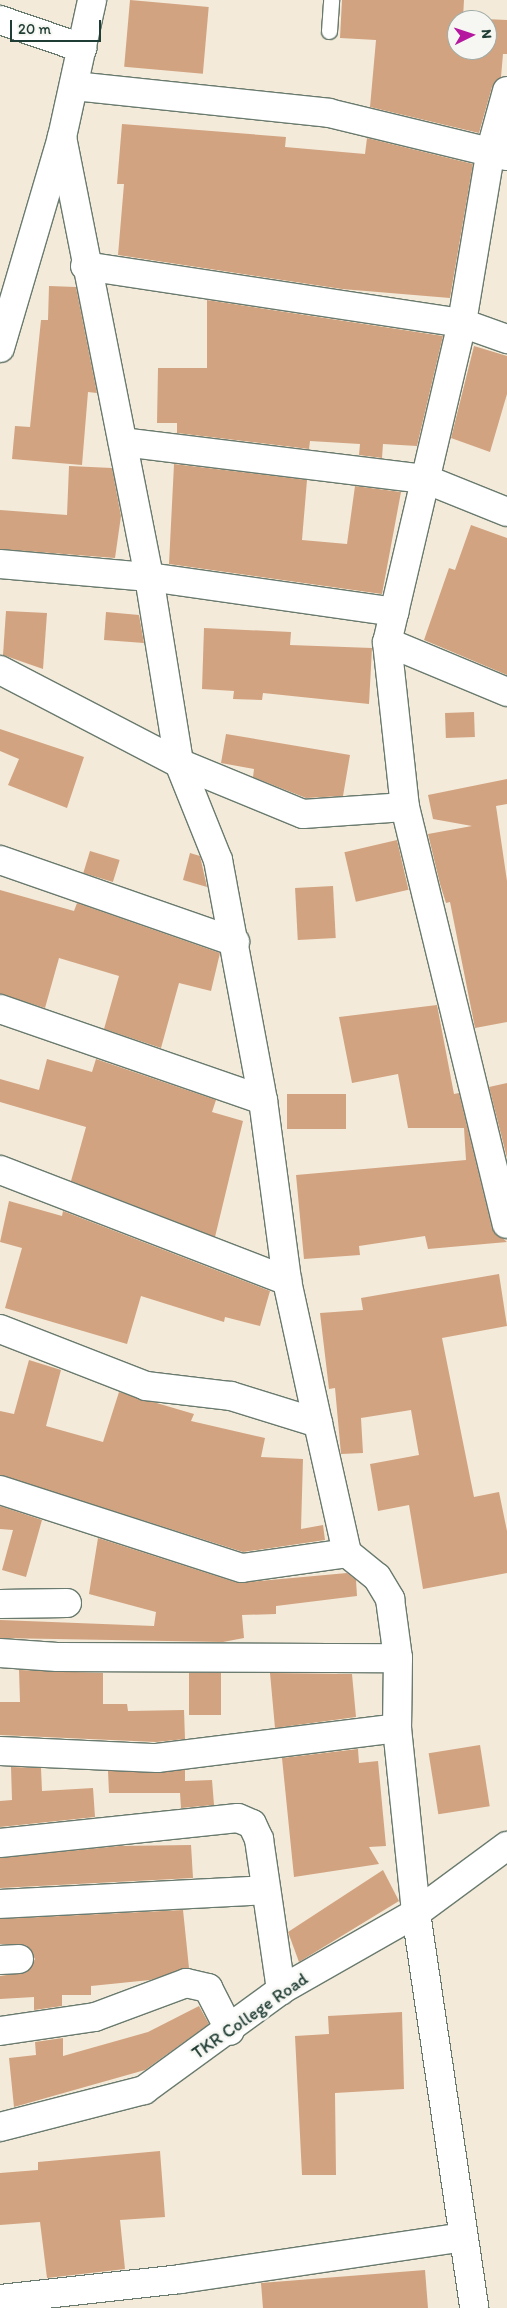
<!DOCTYPE html>
<style>
body{margin:0}
#map{position:relative;width:507px;height:2308px;overflow:hidden;background:#f3ead9;font-family:Itim,sans-serif}
div>[style]{position:absolute}
.building>*{inset:0;background:#d2a380;transform-origin:0 0}
.roads{filter:drop-shadow(1px 0 #697a6e) drop-shadow(-1px 0 #697a6e) drop-shadow(0 1px #697a6e) drop-shadow(0 -1px #697a6e)}
.service>*{height:15px;margin:-7.5px;padding:0 7.5px;transform-origin:7.5px;border-radius:7.5px;background:#fff}
.minor>*{height:28px;margin:-14px;padding:0 14px;transform-origin:14px;border-radius:14px;background:#fff}
.tertiary>*{height:28px;margin:-14px;padding:0 14px;transform-origin:14px;border-radius:14px;background:#fff}
span{translate:-50% -50%;white-space:nowrap;text-align:center;line-height:1.15;-webkit-text-stroke:5px #f6f6f2;paint-order:stroke}
.street-label{font-size:18px;color:#1f3d34}
.north{position:absolute;left:447px;top:10px;width:50px;height:50px;box-sizing:border-box;background:#f6f6f2;border:1px solid #a0aca6;border-radius:50%;rotate:86deg;font-size:14px;font-weight:700;line-height:20px;text-align:center;color:#1f3d34}
.north::after{content:'';display:block;margin:auto;width:18px;height:22px;background:#b5179e;clip-path:polygon(50% 0,100% 100%,50% 72%,0 100%)}
.scale{position:absolute;left:10px;top:20px;width:91px;height:22px;box-sizing:border-box;border:2px solid #1f3d34;border-top:0;padding-left:6px;font-size:15px;line-height:18px;white-space:nowrap;color:#1f3d34;-webkit-text-stroke:4px #f6f6f2;paint-order:stroke}
</style>
<div id="map">
<div class="building">
<div style="left:130px;top:0;width:79px;height:67px;rotate:5deg"></div>
<div style="clip-path:polygon(evenodd,342px 0,464px 0,463px 18px,507px 20px,507px 54px,503px 54px,501px 77px,492px 87px,479px 133px,370px 107px,376px 40px,340px 38px,342px 0,457px 20px,487px 20px,487px 50px,457px 50px,457px 20px)"></div>
<div style="clip-path:polygon(122px 124px,286px 137px,285px 147px,365px 154px,367px 138px,473px 164px,450px 298px,342px 289px,118px 255px,124px 184px,117px 184px)"></div>
<div style="clip-path:polygon(49px 286px,76px 287px,97px 393px,88px 392px,82px 465px,12px 459px,15px 426px,30px 427px,41px 320px,48px 320px)"></div>
<div style="clip-path:polygon(207px 300px,443px 336px,417px 446px,383px 444px,382px 458px,359px 455px,360px 444px,310px 441px,309px 449px,177px 433px,177px 423px,157px 423px,158px 368px,207px 368px)"></div>
<div style="clip-path:polygon(474px 346px,507px 356px,507px 394px,490px 452px,451px 438px)"></div>
<div style="clip-path:polygon(174px 464px,307px 480px,302px 540px,347px 544px,355px 486px,401px 492px,382px 594px,169px 564px)"></div>
<div style="clip-path:polygon(69px 466px,112px 468px,121px 516px,115px 558px,0 549px,0 510px,67px 515px)"></div>
<div style="clip-path:polygon(471px 525px,507px 538px,507px 675px,424px 640px,449px 568px,455px 570px)"></div>
<div style="clip-path:polygon(6px 611px,47px 613px,43px 669px,3px 655px)"></div>
<div style="clip-path:polygon(106px 612px,139px 615px,144px 643px,104px 640px)"></div>
<div style="clip-path:polygon(204px 628px,291px 632px,290px 645px,372px 648px,369px 704px,263px 693px,262px 700px,233px 699px,234px 691px,202px 689px)"></div>
<div style="left:474px;top:712px;width:25px;height:29px;rotate:88deg"></div>
<div style="clip-path:polygon(0 729px,84px 757px,67px 808px,8px 785px,19px 759px,0 751px)"></div>
<div style="clip-path:polygon(226px 734px,350px 755px,343px 796px,306px 798px,253px 777px,254px 769px,221px 763px)"></div>
<div style="clip-path:polygon(507px 779px,507px 804px,496px 806px,507px 881px,507px 1022px,475px 1028px,450px 902px,446px 903px,440px 884px,428px 834px,472px 826px,433px 819px,428px 795px)"></div>
<div style="left:397px;top:840px;width:51px;height:54px;rotate:77deg"></div>
<div style="left:90px;top:851px;width:31px;height:23px;rotate:17deg"></div>
<div style="clip-path:polygon(190px 853px,200px 856px,207px 887px,183px 880px)"></div>
<div style="left:333px;top:886px;width:52px;height:38px;rotate:87deg"></div>
<div style="clip-path:polygon(0 890px,74px 911px,77px 903px,220px 953px,211px 991px,179px 983px,161px 1048px,104px 1029px,119px 976px,59px 958px,45px 1008px,0 994px)"></div>
<div style="clip-path:polygon(437px 1005px,454px 1094px,459px 1093px,492px 1228px,507px 1242px,428px 1249px,425px 1236px,359px 1246px,360px 1255px,304px 1259px,296px 1175px,466px 1160px,464px 1128px,408px 1128px,398px 1074px,352px 1083px,339px 1017px)"></div>
<div style="clip-path:polygon(47px 1059px,92px 1072px,96px 1059px,216px 1100px,212px 1112px,243px 1121px,215px 1237px,71px 1181px,86px 1127px,0 1102px,0 1079px,39px 1090px)"></div>
<div style="clip-path:polygon(507px 1083px,507px 1158px,489px 1087px)"></div>
<div style="left:287px;top:1094px;width:59px;height:35px"></div>
<div style="clip-path:polygon(9px 1201px,62px 1216px,63px 1211px,270px 1291px,260px 1326px,225px 1317px,224px 1322px,141px 1296px,127px 1344px,5px 1308px,22px 1248px,0 1242px)"></div>
<div style="clip-path:polygon(499px 1274px,507px 1326px,442px 1338px,474px 1497px,499px 1492px,507px 1531px,507px 1573px,423px 1589px,409px 1505px,378px 1511px,370px 1464px,419px 1455px,411px 1410px,361px 1418px,363px 1453px,341px 1454px,335px 1388px,329px 1389px,320px 1313px,363px 1310px,361px 1298px)"></div>
<div style="clip-path:polygon(29px 1360px,61px 1370px,46px 1426px,103px 1442px,119px 1392px,194px 1414px,191px 1421px,265px 1438px,261px 1457px,303px 1459px,301px 1529px,323px 1525px,325px 1540px,243px 1552px,0 1475px,0 1411px,14px 1414px)"></div>
<div style="clip-path:polygon(0 1506px,42px 1520px,26px 1577px,2px 1570px,13px 1530px,0 1529px)"></div>
<div style="clip-path:polygon(98px 1538px,238px 1583px,347px 1573px,356px 1580px,357px 1596px,276px 1606px,276px 1614px,242px 1615px,244px 1638px,223px 1642px,0 1638px,0 1620px,154px 1626px,156px 1612px,89px 1594px)"></div>
<div style="clip-path:polygon(19px 1670px,103px 1673px,103px 1704px,127px 1704px,128px 1711px,184px 1710px,185px 1739px,156px 1742px,0 1735px,0 1702px,20px 1702px)"></div>
<div style="left:189px;top:1673px;width:32px;height:42px"></div>
<div style="clip-path:polygon(270px 1673px,352px 1674px,356px 1717px,275px 1728px)"></div>
<div style="left:480px;top:1745px;width:62px;height:52px;rotate:81deg"></div>
<div style="clip-path:polygon(358px 1749px,359px 1763px,378px 1761px,386px 1846px,369px 1847px,379px 1864px,294px 1877px,282px 1758px)"></div>
<div style="clip-path:polygon(11px 1767px,41px 1768px,42px 1791px,93px 1788px,95px 1817px,0 1827px,0 1801px,12px 1800px)"></div>
<div style="clip-path:polygon(185px 1770px,185px 1781px,212px 1780px,214px 1805px,181px 1808px,180px 1793px,109px 1793px,108px 1771px)"></div>
<div style="clip-path:polygon(191px 1845px,193px 1878px,0 1888px,0 1858px,119px 1846px)"></div>
<div style="clip-path:polygon(383px 1870px,399px 1901px,299px 1962px,288px 1932px)"></div>
<div style="clip-path:polygon(183px 1910px,189px 1968px,150px 1980px,91px 1986px,91px 1995px,62px 1995px,62px 2006px,34px 2010px,34px 1997px,0 1999px,0 1976px,27px 1972px,35px 1959px,26px 1945px,0 1944px,0 1919px)"></div>
<div style="clip-path:polygon(199px 2006px,209px 2024px,145px 2070px,14px 2107px,9px 2058px,36px 2055px,35px 2042px,63px 2038px,63px 2056px,148px 2032px)"></div>
<div style="clip-path:polygon(402px 2012px,404px 2089px,335px 2093px,336px 2175px,302px 2175px,295px 2036px,329px 2034px,328px 2016px)"></div>
<div style="clip-path:polygon(160px 2151px,165px 2217px,120px 2220px,125px 2269px,47px 2278px,40px 2222px,0 2225px,0 2173px,38px 2170px,38px 2162px)"></div>
<div style="clip-path:polygon(425px 2270px,428px 2308px,263px 2308px,261px 2283px)"></div>
</div>
<div class="roads">
<div class="service">
<div style="left:329px;top:31px;width:31px;rotate:-86deg"></div>
</div>
<div class="minor">
<div style="left:0;top:20px;width:87px;rotate:18.9deg"></div>
<div style="left:74px;top:86px;width:256px;rotate:6deg"></div>
<div style="left:329px;top:113px;width:183px;rotate:13.6deg"></div>
<div style="left:507px;top:91px;width:60px;rotate:105.4deg"></div>
<div style="left:491px;top:149px;width:176px;rotate:99.5deg"></div>
<div style="left:462px;top:323px;width:328px;rotate:103.2deg"></div>
<div style="left:387px;top:642px;width:166px;rotate:83.8deg"></div>
<div style="left:405px;top:807px;width:429px;rotate:76.3deg"></div>
<div style="left:62px;top:137px;width:449px;rotate:78.8deg"></div>
<div style="left:149px;top:577px;width:188px;rotate:80.8deg"></div>
<div style="left:179px;top:763px;width:105px;rotate:68.1deg"></div>
<div style="left:218px;top:860px;width:244px;rotate:79.4deg"></div>
<div style="left:263px;top:1100px;width:183px;rotate:82.4deg"></div>
<div style="left:287px;top:1281px;width:145px;rotate:77.7deg"></div>
<div style="left:318px;top:1423px;width:133px;rotate:77.4deg"></div>
<div style="left:347px;top:1553px;width:38px;rotate:39deg"></div>
<div style="left:377px;top:1577px;width:26px;rotate:59deg"></div>
<div style="left:390px;top:1599px;width:60px;rotate:82.3deg"></div>
<div style="left:398px;top:1658px;width:70px;rotate:90.8deg"></div>
<div style="left:397px;top:1728px;width:186px;rotate:84.1deg"></div>
<div style="left:416px;top:1913px;width:399px;rotate:81.6deg"></div>
<div style="left:85px;top:266px;width:381px;rotate:8.6deg"></div>
<div style="left:462px;top:323px;width:48px;rotate:19.6deg"></div>
<div style="left:0;top:348px;width:220px;rotate:-73.6deg"></div>
<div style="left:62px;top:137px;width:140px;rotate:-77.6deg"></div>
<div style="left:123px;top:442px;width:304px;rotate:7deg"></div>
<div style="left:425px;top:479px;width:88px;rotate:21.9deg"></div>
<div style="left:0;top:564px;width:150px;rotate:5deg"></div>
<div style="left:149px;top:577px;width:248px;rotate:8.1deg"></div>
<div style="left:387px;top:642px;width:130px;rotate:22.6deg"></div>
<div style="left:0;top:670px;width:202px;rotate:27.5deg"></div>
<div style="left:179px;top:763px;width:134px;rotate:22.4deg"></div>
<div style="left:303px;top:814px;width:102px;rotate:-3.9deg"></div>
<div style="left:0;top:860px;width:249px;rotate:19.2deg"></div>
<div style="left:0;top:1009px;width:278px;rotate:19.1deg"></div>
<div style="left:0;top:1170px;width:308px;rotate:21.1deg"></div>
<div style="left:0;top:1329px;width:157px;rotate:21.3deg"></div>
<div style="left:146px;top:1386px;width:86px;rotate:6.7deg"></div>
<div style="left:231px;top:1396px;width:91px;rotate:17.2deg"></div>
<div style="left:0;top:1490px;width:254px;rotate:17.9deg"></div>
<div style="left:242px;top:1568px;width:106px;rotate:-8.1deg"></div>
<div style="left:0;top:1604px;width:67px;rotate:-0.9deg"></div>
<div style="left:0;top:1653px;width:57px;rotate:4deg"></div>
<div style="left:57px;top:1657px;width:341px;rotate:0.2deg"></div>
<div style="left:0;top:1751px;width:157px;rotate:2.6deg"></div>
<div style="left:157px;top:1758px;width:242px;rotate:-7.1deg"></div>
<div style="left:0;top:1843px;width:239px;rotate:-6deg"></div>
<div style="left:238px;top:1818px;width:15px;rotate:23deg"></div>
<div style="left:252px;top:1824px;width:17px;rotate:65deg"></div>
<div style="left:259px;top:1839px;width:153px;rotate:81.7deg"></div>
<div style="left:0;top:1904px;width:265px;rotate:-3deg"></div>
<div style="left:0;top:1960px;width:19px;rotate:-3deg"></div>
<div style="left:0;top:2031px;width:96px;rotate:-8.4deg"></div>
<div style="left:95px;top:2017px;width:97px;rotate:-20.5deg"></div>
<div style="left:186px;top:1983px;width:23px;rotate:13deg"></div>
<div style="left:208px;top:1988px;width:48px;rotate:62.9deg"></div>
<div style="left:0;top:2299px;width:181px;rotate:-6.3deg"></div>
<div style="left:180px;top:2279px;width:286px;rotate:-8.4deg"></div>
</div>
<div class="tertiary">
<div style="left:0;top:2127px;width:149px;rotate:-14.4deg"></div>
<div style="left:144px;top:2090px;width:170px;rotate:-36.1deg"></div>
<div style="left:281px;top:1990px;width:155px;rotate:-29.7deg"></div>
<div style="left:416px;top:1913px;width:113px;rotate:-36.4deg"></div>
</div>
</div>
<div class="street-label">
<span style="left:250px;top:2016px;rotate:-35deg">TKR College Road</span>
</div>
<div class="north">N</div>
<div class="scale">20 m</div>
</div>
